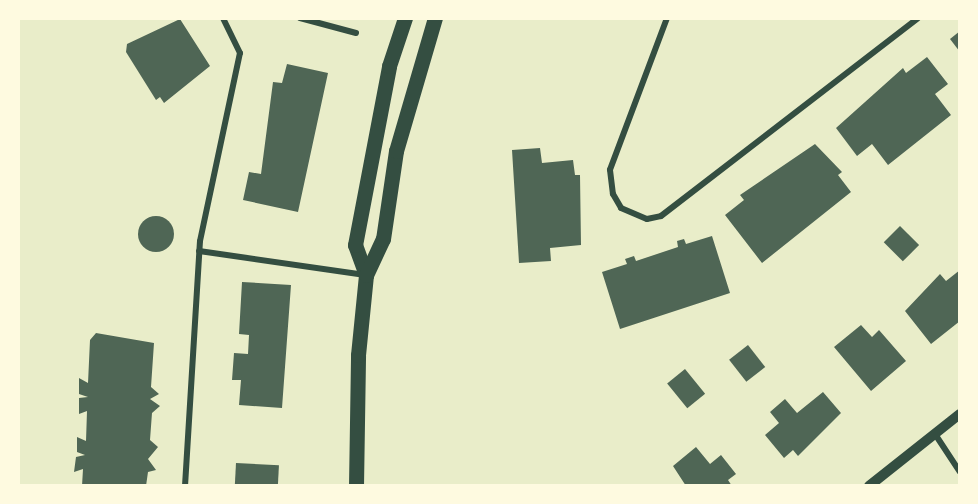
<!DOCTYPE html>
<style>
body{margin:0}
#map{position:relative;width:978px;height:504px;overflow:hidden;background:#e9edc9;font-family:Literata,serif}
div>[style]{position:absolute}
.building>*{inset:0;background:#4f6655;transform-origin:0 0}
.round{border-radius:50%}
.minor>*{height:6px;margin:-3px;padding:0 3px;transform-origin:3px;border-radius:3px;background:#344e41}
.tertiary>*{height:10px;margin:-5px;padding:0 5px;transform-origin:5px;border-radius:5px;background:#344e41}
.primary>*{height:15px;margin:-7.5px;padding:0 7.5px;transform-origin:7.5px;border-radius:7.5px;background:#344e41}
span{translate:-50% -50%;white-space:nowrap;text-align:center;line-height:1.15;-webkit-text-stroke:4.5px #fefae0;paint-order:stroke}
.frame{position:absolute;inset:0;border:20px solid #fefae0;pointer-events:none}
</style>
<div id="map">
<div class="building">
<div style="clip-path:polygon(180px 19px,210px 66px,164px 103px,160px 97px,156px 100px,126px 52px,127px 44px)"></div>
<div style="clip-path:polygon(960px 31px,960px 52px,950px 39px)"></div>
<div style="clip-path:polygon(927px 57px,948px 84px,935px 94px,951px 115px,888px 165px,872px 144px,857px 156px,836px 128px,903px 68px,906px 73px)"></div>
<div style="clip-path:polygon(287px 64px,328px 73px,298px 212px,243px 200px,249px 172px,261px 174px,273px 82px,282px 83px)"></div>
<div style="clip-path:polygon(815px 144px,842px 172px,838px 175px,851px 192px,762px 263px,725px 215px,744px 200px,740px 195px)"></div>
<div style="clip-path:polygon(540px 148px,542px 163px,573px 160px,575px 175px,580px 175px,581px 245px,550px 248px,551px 261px,519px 263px,512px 150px)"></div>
<div class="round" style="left:138px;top:216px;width:36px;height:36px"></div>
<div style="left:900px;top:226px;width:27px;height:23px;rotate:45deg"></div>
<div style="clip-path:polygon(712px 236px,730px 293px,620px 329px,602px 272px,627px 264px,625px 259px,634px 256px,636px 261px,678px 247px,677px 241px,684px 239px,686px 244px)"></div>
<div style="clip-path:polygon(960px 270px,960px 321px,931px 344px,905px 311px,940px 274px,946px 281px)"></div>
<div style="clip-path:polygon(242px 282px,291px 285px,282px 408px,239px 405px,241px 380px,232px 380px,234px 353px,248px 354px,249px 335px,239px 334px)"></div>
<div style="clip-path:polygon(861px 325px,872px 337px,879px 330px,906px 361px,871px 391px,834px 347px)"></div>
<div style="clip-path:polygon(96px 333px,154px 343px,151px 387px,159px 394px,150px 399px,160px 406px,152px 413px,150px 440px,158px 447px,148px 459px,156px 470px,148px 472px,146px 486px,82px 486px,83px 469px,74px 472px,76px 457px,85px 455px,77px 452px,77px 437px,86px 441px,87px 411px,79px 414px,79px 398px,88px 397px,79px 394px,79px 378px,88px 383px,90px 340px)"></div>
<div style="left:748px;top:345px;width:28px;height:24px;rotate:52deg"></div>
<div style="left:685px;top:369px;width:32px;height:23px;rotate:51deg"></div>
<div style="clip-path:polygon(823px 392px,841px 413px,798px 456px,793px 450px,784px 458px,765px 435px,779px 423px,770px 412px,785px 399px,797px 413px)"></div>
<div style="clip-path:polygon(696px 447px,710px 464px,721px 455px,736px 474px,728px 480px,732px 486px,686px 486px,673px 466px)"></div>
<div style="left:236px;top:463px;width:43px;height:23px;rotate:3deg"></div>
</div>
<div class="minor">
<div style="left:300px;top:18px;width:58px;rotate:15deg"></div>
<div style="left:667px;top:18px;width:162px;rotate:110.6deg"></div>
<div style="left:610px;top:170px;width:24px;rotate:83deg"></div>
<div style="left:613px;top:194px;width:16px;rotate:60deg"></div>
<div style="left:621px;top:208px;width:28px;rotate:23deg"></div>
<div style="left:647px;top:219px;width:14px;rotate:-12deg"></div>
<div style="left:661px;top:216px;width:324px;rotate:-37.6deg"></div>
<div style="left:199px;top:251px;width:168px;rotate:8.2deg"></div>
<div style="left:935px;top:434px;width:45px;rotate:56.7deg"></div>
<div style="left:185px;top:486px;width:245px;rotate:-86.5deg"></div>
<div style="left:200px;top:241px;width:192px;rotate:-78deg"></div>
<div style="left:240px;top:53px;width:39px;rotate:-116deg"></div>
</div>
<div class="tertiary">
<div style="left:869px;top:486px;width:116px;rotate:-38.4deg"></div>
</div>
<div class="primary">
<div style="left:366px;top:275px;width:32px;rotate:-110deg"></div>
<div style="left:355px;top:245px;width:182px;rotate:-79.2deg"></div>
<div style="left:389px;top:66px;width:51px;rotate:-71.6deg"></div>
<div style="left:356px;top:486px;width:131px;rotate:-89.1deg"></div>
<div style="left:358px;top:355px;width:80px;rotate:-84.3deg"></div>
<div style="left:366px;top:275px;width:40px;rotate:-65deg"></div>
<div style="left:383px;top:239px;width:89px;rotate:-81.6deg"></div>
<div style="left:396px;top:151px;width:139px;rotate:-73.7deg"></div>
</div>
<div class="frame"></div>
</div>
